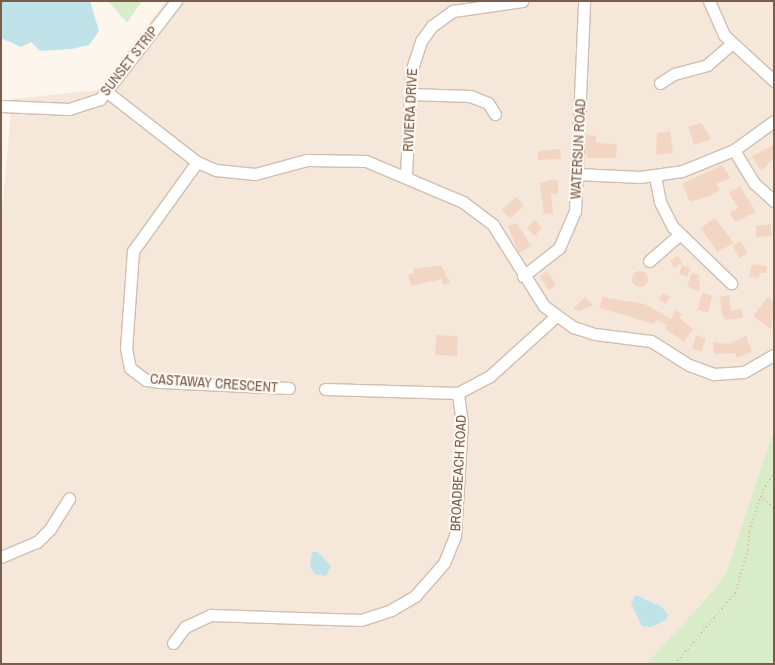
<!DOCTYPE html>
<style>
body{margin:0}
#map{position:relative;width:775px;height:665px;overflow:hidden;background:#fdf6ec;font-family:"Archivo Narrow",sans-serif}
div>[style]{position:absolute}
.residential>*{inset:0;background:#f5e8da}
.green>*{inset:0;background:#d8ecc9}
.water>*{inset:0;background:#bfe3e8}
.building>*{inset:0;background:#f3d5c3;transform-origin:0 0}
.round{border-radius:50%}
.path>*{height:1.5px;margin-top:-0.75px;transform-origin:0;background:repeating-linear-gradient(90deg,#d9b8a5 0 1px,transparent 0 4px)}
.roads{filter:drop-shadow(1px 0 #d1beb0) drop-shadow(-1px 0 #d1beb0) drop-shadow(0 1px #d1beb0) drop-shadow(0 -1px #d1beb0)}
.minor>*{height:11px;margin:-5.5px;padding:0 5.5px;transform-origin:5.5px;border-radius:5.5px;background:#fff}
span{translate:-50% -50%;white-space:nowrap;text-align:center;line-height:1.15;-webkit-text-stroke:4px #fffaf3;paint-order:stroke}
.street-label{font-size:14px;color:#7a5c4d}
.frame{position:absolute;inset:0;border:2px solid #7a5c4d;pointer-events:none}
</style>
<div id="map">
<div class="residential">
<div style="clip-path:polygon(166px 1px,774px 1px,774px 429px,727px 571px,714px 590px,646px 664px,1px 664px,1px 222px,12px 99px,97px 90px)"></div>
</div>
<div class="green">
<div style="clip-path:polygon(108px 1px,142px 1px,127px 23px)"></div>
<div style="clip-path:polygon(774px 429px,774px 664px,646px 664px,714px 590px,727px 571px)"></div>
</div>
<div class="water">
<div style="clip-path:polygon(1px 1px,90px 1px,99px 31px,89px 45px,72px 49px,40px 51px,31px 42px,21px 47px,1px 38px)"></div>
<div style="clip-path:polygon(312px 552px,318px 552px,331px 566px,326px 576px,315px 574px,310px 567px)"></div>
<div style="clip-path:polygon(636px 595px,662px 607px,668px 615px,666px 620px,651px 627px,642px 626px,631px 603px)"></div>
</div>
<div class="building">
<div style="clip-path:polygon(701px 123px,712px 139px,694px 145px,688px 127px)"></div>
<div style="clip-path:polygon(670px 131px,673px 153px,656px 155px,657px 133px)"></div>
<div style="clip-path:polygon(586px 135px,596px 136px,596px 143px,617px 144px,616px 158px,588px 158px,585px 154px)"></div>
<div style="clip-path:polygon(774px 145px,774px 158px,761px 171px,752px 156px)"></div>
<div style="clip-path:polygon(560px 149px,561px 159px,538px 160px,538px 151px)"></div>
<div style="clip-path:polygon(722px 165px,731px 178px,716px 184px,720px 190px,710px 196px,690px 202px,682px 184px)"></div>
<div style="clip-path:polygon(551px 180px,558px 180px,558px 194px,551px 194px,553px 213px,544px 214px,540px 183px)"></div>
<div style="clip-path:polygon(740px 186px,756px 212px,735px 222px,730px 212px,738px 208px,729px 193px)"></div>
<div style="left:516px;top:197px;width:12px;height:19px;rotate:48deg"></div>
<div style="clip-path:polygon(715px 218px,734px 243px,717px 252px,701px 228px)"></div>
<div style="left:534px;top:220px;width:11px;height:11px;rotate:41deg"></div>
<div style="clip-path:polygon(517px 223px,531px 246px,519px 253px,508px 226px)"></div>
<div style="clip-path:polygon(771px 224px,772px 236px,756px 237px,756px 226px)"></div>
<div style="clip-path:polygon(741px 241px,748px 253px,739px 258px,733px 245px)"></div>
<div style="clip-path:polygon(678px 256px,682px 263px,674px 268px,670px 260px)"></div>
<div style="clip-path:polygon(752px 264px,767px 266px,766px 273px,760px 273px,759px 278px,749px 277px)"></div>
<div style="clip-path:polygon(441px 265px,450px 283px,443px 285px,442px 279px,411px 286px,408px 275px,414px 273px,413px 269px)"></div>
<div style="left:682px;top:265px;width:9px;height:9px;rotate:21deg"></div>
<div class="round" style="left:632px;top:271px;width:16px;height:16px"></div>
<div style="left:547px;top:271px;width:17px;height:9px;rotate:57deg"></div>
<div style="clip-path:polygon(692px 273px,699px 275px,700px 291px,687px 287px)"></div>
<div style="clip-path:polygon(662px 293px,670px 297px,666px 304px,659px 300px)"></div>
<div style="left:702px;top:293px;width:11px;height:17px;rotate:15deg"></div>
<div style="clip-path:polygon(729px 295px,731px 311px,742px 309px,743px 318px,726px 320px,722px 314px,720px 297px)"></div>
<div style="clip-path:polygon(585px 297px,593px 305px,578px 312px,574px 308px)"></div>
<div style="clip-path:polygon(602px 297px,645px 304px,671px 319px,676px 310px,682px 314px,679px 318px,693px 329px,684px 342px,665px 329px,667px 325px,656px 320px,654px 324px,600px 308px)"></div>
<div style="clip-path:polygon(768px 297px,774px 302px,771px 329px,753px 316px)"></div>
<div style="left:436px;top:335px;width:22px;height:20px;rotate:3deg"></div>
<div style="left:696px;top:335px;width:10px;height:14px;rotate:17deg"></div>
<div style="clip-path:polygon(746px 336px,752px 352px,737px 358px,735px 353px,714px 354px,713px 342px,728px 344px)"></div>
</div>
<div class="path">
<div style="left:761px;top:496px;width:18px;rotate:43deg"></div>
<div style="left:675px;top:664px;width:93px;rotate:-49.8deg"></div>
<div style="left:735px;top:593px;width:46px;rotate:-73.5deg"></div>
<div style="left:748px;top:549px;width:18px;rotate:-87deg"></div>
<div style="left:749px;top:531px;width:43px;rotate:-71.1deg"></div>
<div style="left:763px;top:490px;width:20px;rotate:-57deg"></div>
</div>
<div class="roads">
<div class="minor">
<div style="left:709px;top:1px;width:37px;rotate:66deg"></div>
<div style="left:724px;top:35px;width:68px;rotate:42.6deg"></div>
<div style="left:660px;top:83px;width:17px;rotate:-33deg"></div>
<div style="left:674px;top:74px;width:34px;rotate:-15deg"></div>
<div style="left:707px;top:65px;width:33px;rotate:-41deg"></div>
<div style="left:107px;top:92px;width:114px;rotate:37.9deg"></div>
<div style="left:197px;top:162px;width:21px;rotate:23deg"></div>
<div style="left:216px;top:170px;width:39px;rotate:6deg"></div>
<div style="left:255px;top:174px;width:54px;rotate:-15.1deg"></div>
<div style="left:307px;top:160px;width:59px;rotate:1deg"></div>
<div style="left:366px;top:161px;width:105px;rotate:22.9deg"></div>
<div style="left:463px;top:202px;width:38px;rotate:37deg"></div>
<div style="left:493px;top:225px;width:96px;rotate:57.8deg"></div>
<div style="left:544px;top:306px;width:36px;rotate:36deg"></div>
<div style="left:573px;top:327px;width:23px;rotate:18deg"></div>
<div style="left:595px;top:334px;width:56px;rotate:7.1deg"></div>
<div style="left:651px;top:341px;width:45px;rotate:32.3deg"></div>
<div style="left:689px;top:365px;width:27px;rotate:20deg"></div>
<div style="left:714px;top:374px;width:30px;rotate:-4deg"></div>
<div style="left:744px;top:372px;width:34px;rotate:-30deg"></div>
<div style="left:410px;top:94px;width:60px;rotate:1.9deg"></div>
<div style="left:470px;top:96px;width:19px;rotate:21deg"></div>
<div style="left:488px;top:103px;width:13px;rotate:58deg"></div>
<div style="left:1px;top:106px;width:68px;rotate:2.5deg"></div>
<div style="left:69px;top:109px;width:33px;rotate:-18deg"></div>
<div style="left:100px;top:99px;width:124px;rotate:-52.2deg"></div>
<div style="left:734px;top:150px;width:39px;rotate:59deg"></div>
<div style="left:754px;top:183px;width:27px;rotate:42deg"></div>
<div style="left:197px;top:162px;width:110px;rotate:125.7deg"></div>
<div style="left:133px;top:251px;width:97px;rotate:94.1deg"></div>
<div style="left:126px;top:348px;width:20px;rotate:79deg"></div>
<div style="left:130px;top:368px;width:20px;rotate:37deg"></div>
<div style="left:146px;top:380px;width:14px;rotate:8deg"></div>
<div style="left:160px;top:382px;width:129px;rotate:2.7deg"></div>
<div style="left:577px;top:174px;width:63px;rotate:2.7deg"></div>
<div style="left:640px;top:177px;width:42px;rotate:-8.1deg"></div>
<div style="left:682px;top:171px;width:56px;rotate:-22deg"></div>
<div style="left:734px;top:150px;width:49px;rotate:-35.9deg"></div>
<div style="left:406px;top:175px;width:103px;rotate:-87.2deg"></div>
<div style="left:411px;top:72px;width:33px;rotate:-72deg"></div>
<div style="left:421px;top:41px;width:19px;rotate:-54deg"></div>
<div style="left:432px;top:26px;width:26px;rotate:-36deg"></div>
<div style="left:453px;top:11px;width:70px;rotate:-8.2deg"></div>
<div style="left:655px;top:176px;width:26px;rotate:79deg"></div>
<div style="left:660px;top:202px;width:28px;rotate:63deg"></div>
<div style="left:673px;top:227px;width:81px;rotate:44deg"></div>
<div style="left:649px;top:261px;width:40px;rotate:-41deg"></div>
<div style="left:523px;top:276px;width:46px;rotate:-37.9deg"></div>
<div style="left:559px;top:248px;width:40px;rotate:-66.6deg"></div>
<div style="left:575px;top:211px;width:210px;rotate:-87.5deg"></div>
<div style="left:325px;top:389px;width:133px;rotate:1.7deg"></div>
<div style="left:1px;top:557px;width:39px;rotate:-23deg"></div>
<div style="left:37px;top:542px;width:18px;rotate:-45deg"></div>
<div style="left:50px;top:529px;width:36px;rotate:-58deg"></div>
<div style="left:173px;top:643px;width:20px;rotate:-53deg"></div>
<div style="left:185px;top:627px;width:29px;rotate:-25deg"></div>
<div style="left:211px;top:615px;width:150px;rotate:1.9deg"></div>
<div style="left:361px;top:620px;width:32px;rotate:-18deg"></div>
<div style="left:391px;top:610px;width:28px;rotate:-30deg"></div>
<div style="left:415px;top:596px;width:44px;rotate:-48.7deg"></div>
<div style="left:444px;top:563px;width:29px;rotate:-68deg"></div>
<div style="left:455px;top:536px;width:113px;rotate:-86.5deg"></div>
<div style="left:462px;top:423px;width:30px;rotate:-98deg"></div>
<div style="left:458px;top:393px;width:36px;rotate:-28deg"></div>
<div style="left:490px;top:376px;width:88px;rotate:-42.2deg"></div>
</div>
</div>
<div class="street-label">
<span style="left:129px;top:61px;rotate:-52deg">SUNSET STRIP</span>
<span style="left:410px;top:110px;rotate:-87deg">RIVIERA DRIVE</span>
<span style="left:578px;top:149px;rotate:-87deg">WATERSUN ROAD</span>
<span style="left:214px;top:383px;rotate:4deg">CASTAWAY CRESCENT</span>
<span style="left:458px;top:473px;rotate:-87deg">BROADBEACH ROAD</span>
</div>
<div class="frame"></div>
</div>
